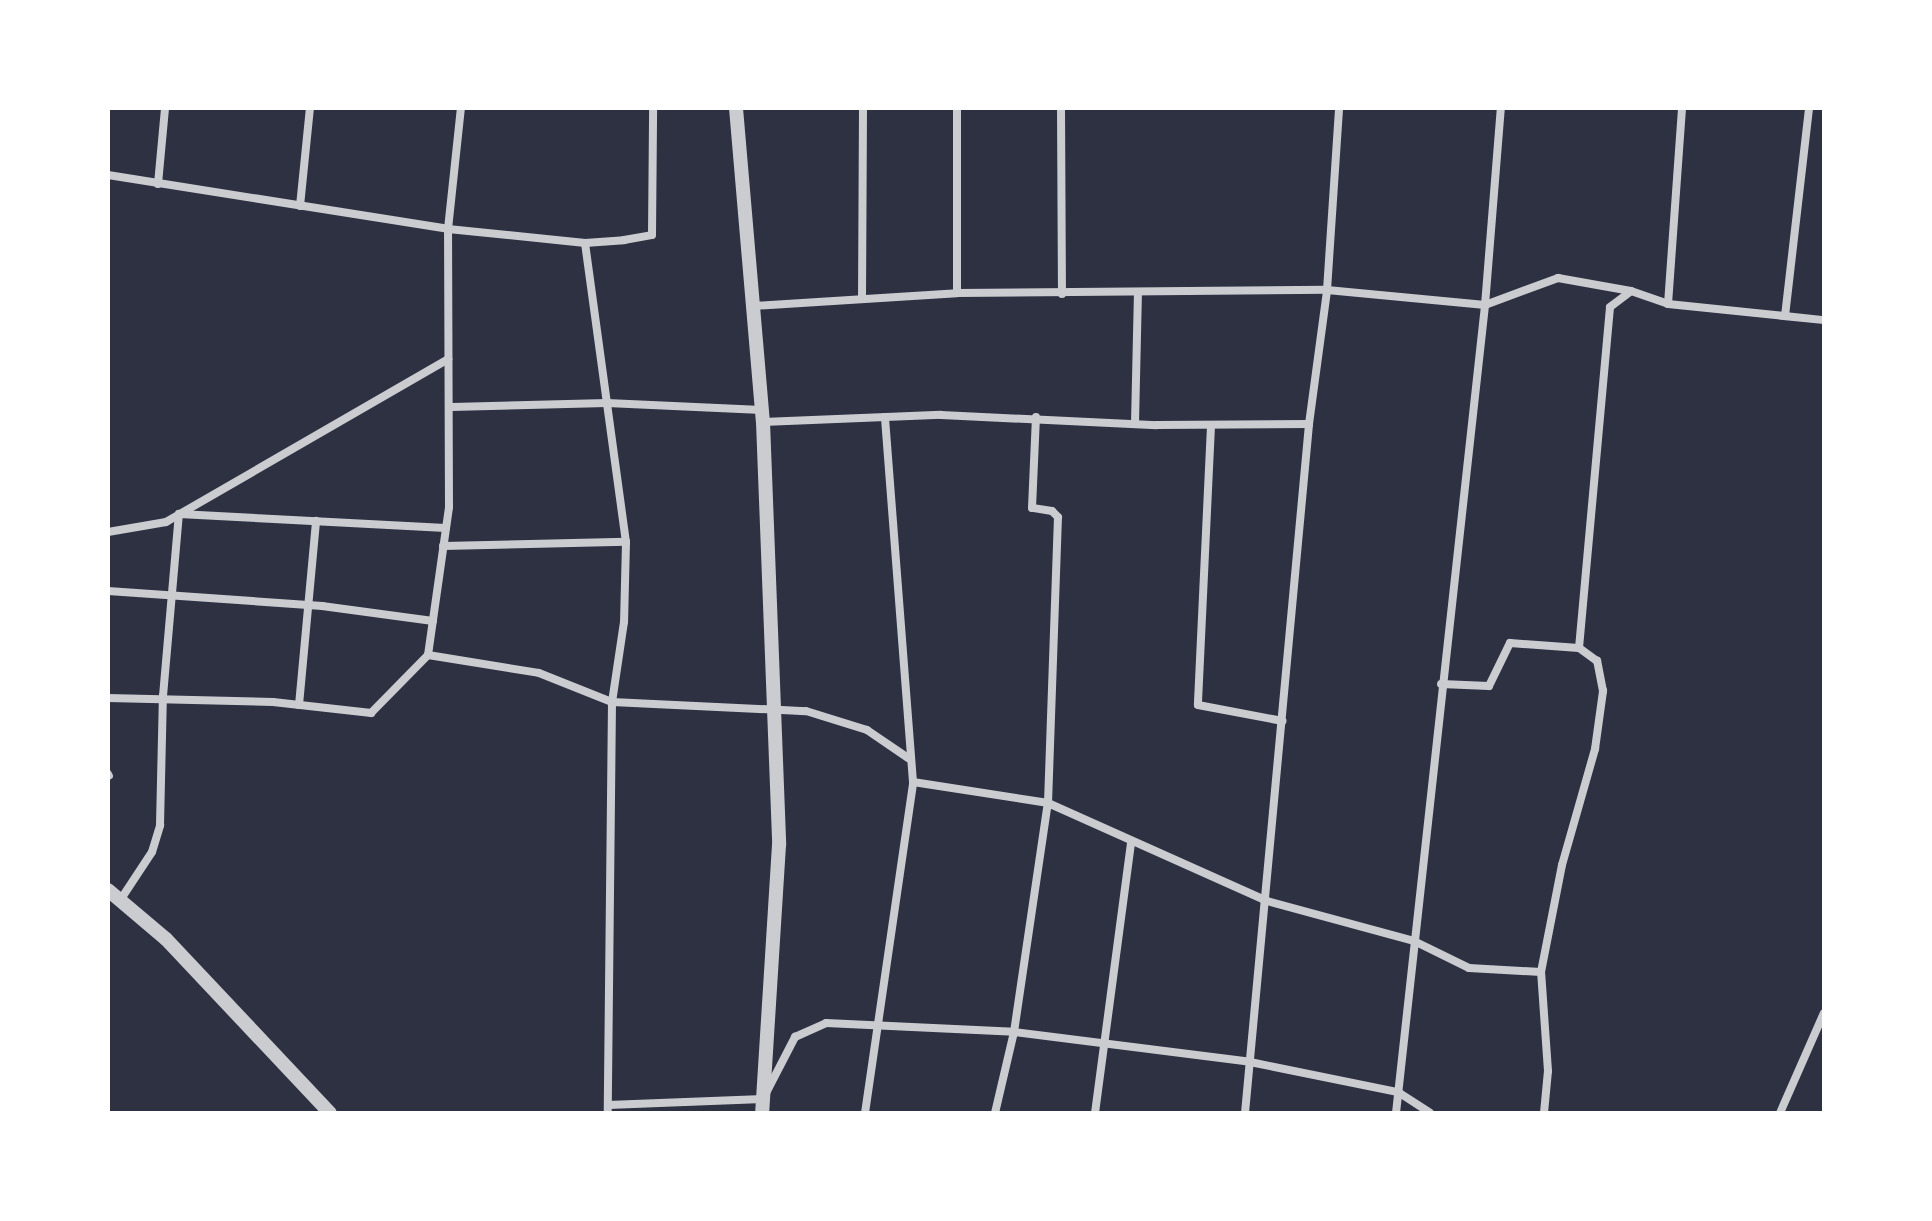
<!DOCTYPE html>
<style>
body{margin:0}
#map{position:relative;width:1932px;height:1221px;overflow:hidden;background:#2d3142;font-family:Cabin,sans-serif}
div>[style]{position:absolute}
.minor>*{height:8px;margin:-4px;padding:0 4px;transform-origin:4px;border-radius:4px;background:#caccd0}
.tertiary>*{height:14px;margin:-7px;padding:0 7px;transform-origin:7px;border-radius:7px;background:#caccd0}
span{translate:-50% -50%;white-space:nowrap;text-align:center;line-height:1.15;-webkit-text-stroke:7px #fff;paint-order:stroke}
.frame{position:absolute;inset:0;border:110px solid #fff;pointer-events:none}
</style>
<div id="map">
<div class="minor">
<div style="left:1061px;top:108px;width:186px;rotate:89.7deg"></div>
<div style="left:108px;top:175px;width:344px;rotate:9deg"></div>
<div style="left:448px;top:229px;width:138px;rotate:5.8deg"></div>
<div style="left:585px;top:243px;width:39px;rotate:-4deg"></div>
<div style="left:624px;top:240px;width:28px;rotate:-10deg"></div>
<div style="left:652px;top:235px;width:127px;rotate:-89.5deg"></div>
<div style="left:158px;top:184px;width:76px;rotate:-84.7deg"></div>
<div style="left:300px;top:206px;width:99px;rotate:-84.2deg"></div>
<div style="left:585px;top:243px;width:302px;rotate:82.2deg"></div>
<div style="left:626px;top:542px;width:80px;rotate:91.4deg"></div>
<div style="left:624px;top:622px;width:81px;rotate:98.5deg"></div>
<div style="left:612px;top:702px;width:411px;rotate:90.6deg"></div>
<div style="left:957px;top:293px;width:185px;rotate:-90deg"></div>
<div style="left:862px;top:299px;width:191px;rotate:-89.7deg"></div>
<div style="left:1668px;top:304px;width:196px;rotate:-85.9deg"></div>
<div style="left:753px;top:306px;width:204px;rotate:-3.6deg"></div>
<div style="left:957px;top:293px;width:370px;rotate:-0.5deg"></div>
<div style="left:1327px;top:290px;width:159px;rotate:5.4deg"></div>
<div style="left:1485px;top:305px;width:78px;rotate:-20.3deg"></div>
<div style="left:1558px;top:278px;width:74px;rotate:10.1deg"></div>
<div style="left:1631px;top:291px;width:39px;rotate:19deg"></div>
<div style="left:1668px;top:304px;width:157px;rotate:5.9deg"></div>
<div style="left:1785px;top:316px;width:209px;rotate:-83.4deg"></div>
<div style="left:452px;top:407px;width:155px;rotate:-1.5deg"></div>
<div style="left:607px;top:403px;width:155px;rotate:2.6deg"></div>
<div style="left:763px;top:422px;width:178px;rotate:-2.3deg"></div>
<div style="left:941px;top:415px;width:216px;rotate:2.7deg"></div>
<div style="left:1157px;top:425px;width:152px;rotate:-0.4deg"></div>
<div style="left:1135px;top:423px;width:130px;rotate:-88.7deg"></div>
<div style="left:1211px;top:426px;width:279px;rotate:92.7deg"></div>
<div style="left:1198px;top:705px;width:86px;rotate:10.7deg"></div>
<div style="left:108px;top:532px;width:59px;rotate:-9.8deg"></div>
<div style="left:166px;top:522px;width:326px;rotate:-30deg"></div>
<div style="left:443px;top:546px;width:183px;rotate:-1.3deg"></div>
<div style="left:108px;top:591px;width:215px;rotate:4deg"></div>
<div style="left:322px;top:606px;width:112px;rotate:7.7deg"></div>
<div style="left:428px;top:655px;width:112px;rotate:9.2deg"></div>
<div style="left:539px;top:673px;width:79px;rotate:21.7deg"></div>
<div style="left:612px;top:702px;width:194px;rotate:2.7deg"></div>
<div style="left:806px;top:711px;width:64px;rotate:17.3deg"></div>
<div style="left:867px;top:730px;width:50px;rotate:34.3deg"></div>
<div style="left:1441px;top:684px;width:48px;rotate:2.4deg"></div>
<div style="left:1489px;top:686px;width:48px;rotate:-64deg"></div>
<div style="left:1510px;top:643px;width:69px;rotate:4.1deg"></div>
<div style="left:1579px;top:648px;width:342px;rotate:-84.8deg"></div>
<div style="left:1610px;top:307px;width:26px;rotate:-37deg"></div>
<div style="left:108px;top:698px;width:165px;rotate:1.4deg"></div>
<div style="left:273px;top:702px;width:99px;rotate:6.4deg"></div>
<div style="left:371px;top:713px;width:81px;rotate:-45.5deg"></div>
<div style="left:428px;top:655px;width:149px;rotate:-81.9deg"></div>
<div style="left:449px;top:507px;width:278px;rotate:-90.2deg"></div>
<div style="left:448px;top:229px;width:122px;rotate:-83.9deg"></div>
<div style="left:299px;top:705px;width:185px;rotate:-84.7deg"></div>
<div style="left:108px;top:774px;width:2px;rotate:63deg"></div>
<div style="left:913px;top:782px;width:137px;rotate:8.8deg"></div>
<div style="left:1048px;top:803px;width:240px;rotate:24.1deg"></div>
<div style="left:1267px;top:901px;width:152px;rotate:15.2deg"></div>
<div style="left:1414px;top:941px;width:61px;rotate:26.1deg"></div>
<div style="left:1469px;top:968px;width:72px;rotate:3.2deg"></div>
<div style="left:121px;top:899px;width:56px;rotate:-56.6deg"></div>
<div style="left:152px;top:852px;width:28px;rotate:-73deg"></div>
<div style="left:160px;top:825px;width:129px;rotate:-88.7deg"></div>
<div style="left:163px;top:696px;width:183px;rotate:-85deg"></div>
<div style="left:179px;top:514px;width:267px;rotate:3deg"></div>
<div style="left:608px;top:1105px;width:155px;rotate:-2.2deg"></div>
<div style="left:763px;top:1099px;width:70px;rotate:-62.7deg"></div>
<div style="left:795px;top:1037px;width:34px;rotate:-24deg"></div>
<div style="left:826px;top:1023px;width:188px;rotate:2.7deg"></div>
<div style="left:1014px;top:1032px;width:238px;rotate:7.2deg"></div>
<div style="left:1250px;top:1062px;width:151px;rotate:11.5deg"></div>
<div style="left:1398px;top:1092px;width:38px;rotate:33deg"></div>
<div style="left:865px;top:1113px;width:334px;rotate:-81.7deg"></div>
<div style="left:913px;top:782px;width:366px;rotate:-94.4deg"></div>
<div style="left:995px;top:1113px;width:83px;rotate:-76.8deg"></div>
<div style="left:1014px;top:1032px;width:232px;rotate:-81.6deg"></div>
<div style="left:1048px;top:803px;width:286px;rotate:-88deg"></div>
<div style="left:1058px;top:517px;width:8px;rotate:-135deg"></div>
<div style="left:1052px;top:511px;width:20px;rotate:-171deg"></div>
<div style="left:1032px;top:508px;width:91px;rotate:-87.5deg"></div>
<div style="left:1095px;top:1113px;width:273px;rotate:-82.4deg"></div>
<div style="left:1245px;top:1113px;width:692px;rotate:-84.69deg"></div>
<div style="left:1309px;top:424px;width:135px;rotate:-82.3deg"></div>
<div style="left:1327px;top:290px;width:182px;rotate:-86.2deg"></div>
<div style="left:1396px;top:1113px;width:813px;rotate:-83.71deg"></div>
<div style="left:1485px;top:305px;width:198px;rotate:-85.4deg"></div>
<div style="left:1544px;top:1113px;width:42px;rotate:-84.6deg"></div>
<div style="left:1548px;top:1071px;width:99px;rotate:-94deg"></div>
<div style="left:1541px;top:972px;width:109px;rotate:-78.9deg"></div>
<div style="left:1562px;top:865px;width:121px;rotate:-74.1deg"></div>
<div style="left:1595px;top:749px;width:59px;rotate:-82.1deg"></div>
<div style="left:1603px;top:691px;width:31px;rotate:-101deg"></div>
<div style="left:1597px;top:661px;width:22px;rotate:-144deg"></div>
<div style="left:1780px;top:1113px;width:109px;rotate:-66.3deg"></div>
</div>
<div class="tertiary">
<div style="left:736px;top:108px;width:315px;rotate:85.1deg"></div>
<div style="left:763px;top:422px;width:423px;rotate:87.8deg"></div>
<div style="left:779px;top:845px;width:269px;rotate:93.6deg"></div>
<div style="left:108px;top:890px;width:76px;rotate:40.2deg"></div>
<div style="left:166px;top:939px;width:239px;rotate:46.7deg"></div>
</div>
<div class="frame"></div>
</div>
